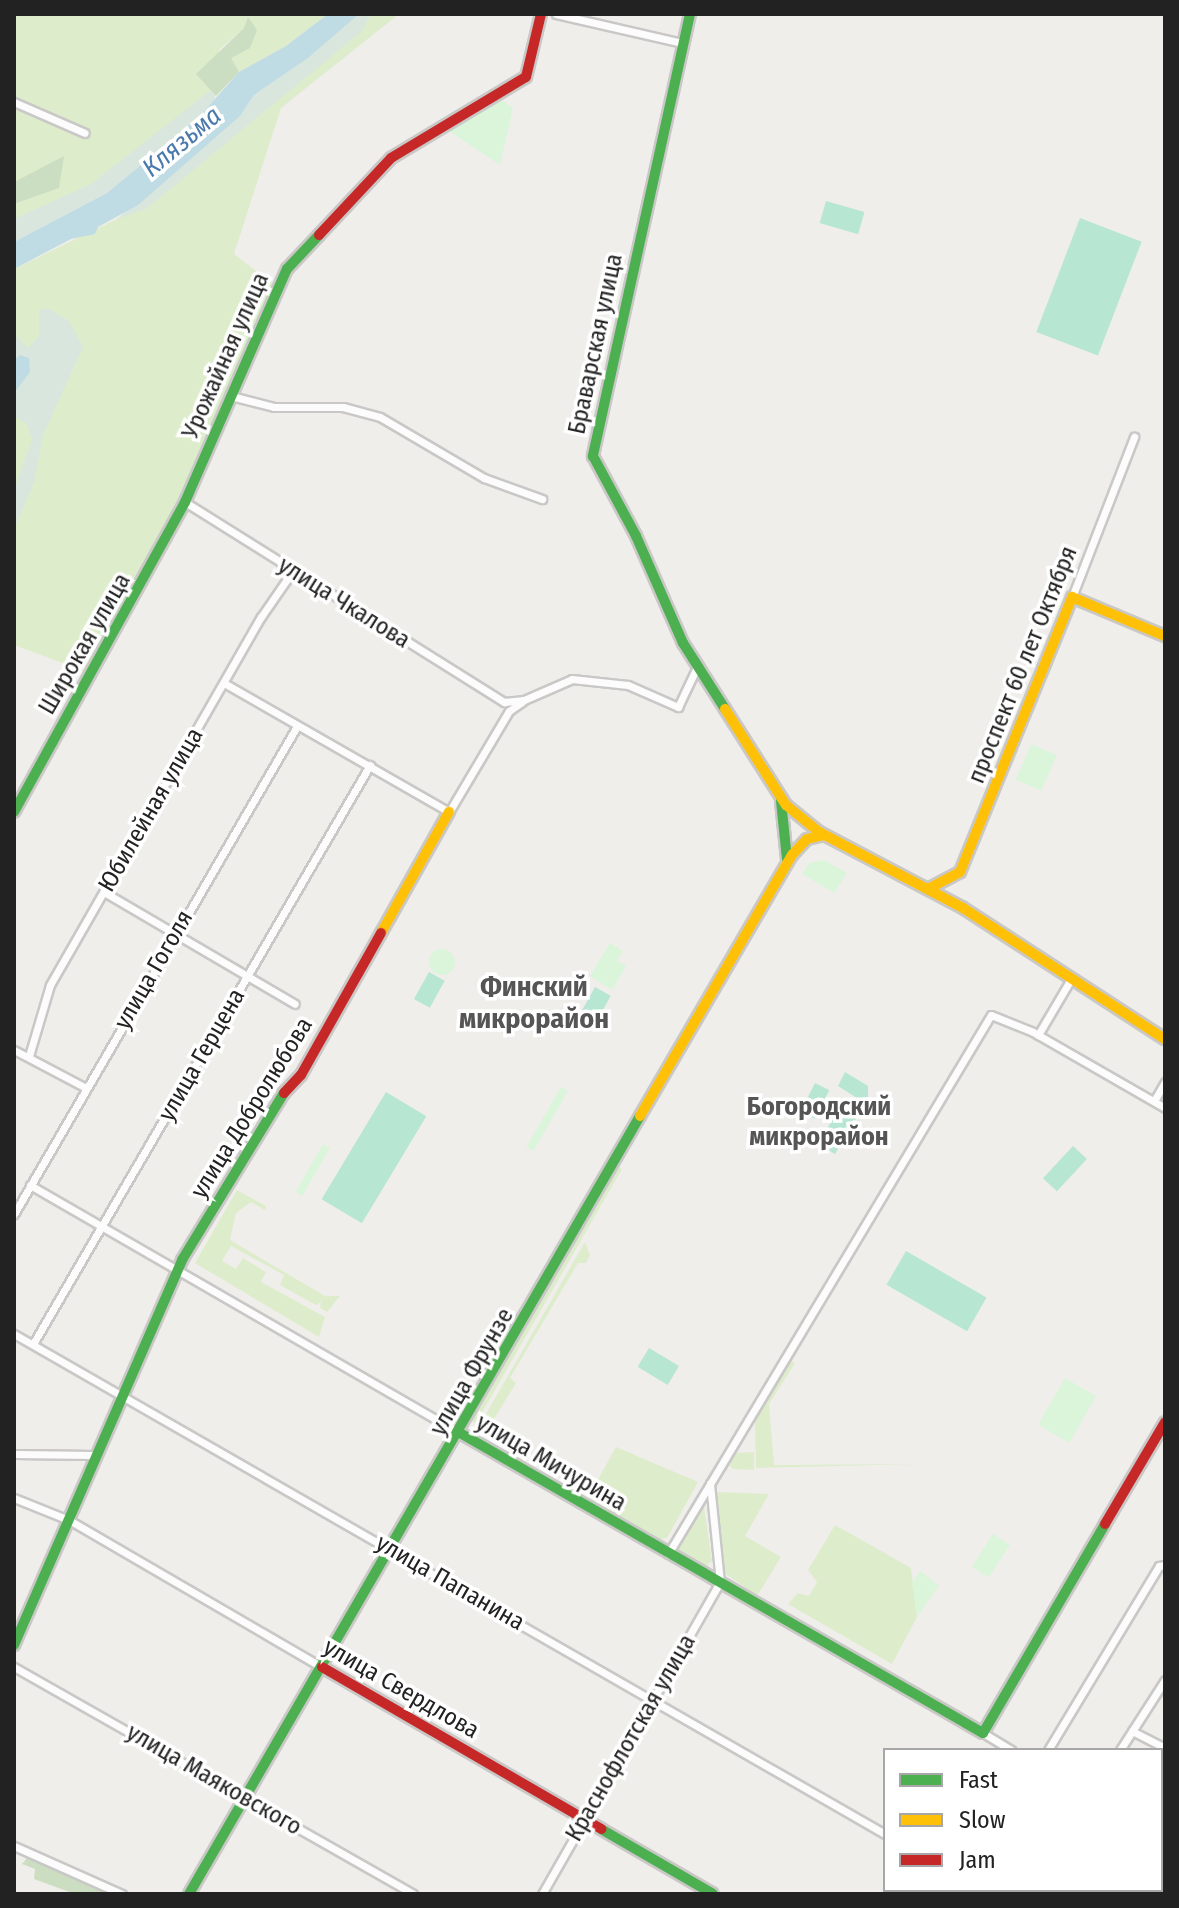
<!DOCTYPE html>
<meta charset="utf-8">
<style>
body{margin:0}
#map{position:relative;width:1179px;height:1908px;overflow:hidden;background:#f0eeeb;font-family:"Fira Sans Condensed",sans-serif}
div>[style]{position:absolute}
.grass>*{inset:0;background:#ddeccb}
.forest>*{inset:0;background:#cbdec1}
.wetland>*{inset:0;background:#d9e6de}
.park>*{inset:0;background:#daf5da;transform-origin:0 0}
.round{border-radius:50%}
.pitch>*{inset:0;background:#b7e6d2;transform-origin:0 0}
.water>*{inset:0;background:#bfdbe3}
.roads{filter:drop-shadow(2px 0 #c9c8c7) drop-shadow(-2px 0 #c9c8c7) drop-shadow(0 2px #c9c8c7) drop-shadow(0 -2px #c9c8c7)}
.street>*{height:7px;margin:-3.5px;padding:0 3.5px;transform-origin:3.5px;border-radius:3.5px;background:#fdfcfc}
.fast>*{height:10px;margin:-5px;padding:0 5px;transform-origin:5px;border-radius:5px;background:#4caf50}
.slow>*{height:10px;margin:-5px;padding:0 5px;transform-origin:5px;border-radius:5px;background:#ffc107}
.jam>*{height:10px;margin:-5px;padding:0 5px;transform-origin:5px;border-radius:5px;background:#c62828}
span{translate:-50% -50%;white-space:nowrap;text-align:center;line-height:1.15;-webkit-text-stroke:7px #fff;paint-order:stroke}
.street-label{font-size:24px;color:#222}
.water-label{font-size:26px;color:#4a7aab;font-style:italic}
.neighbourhood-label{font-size:26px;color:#555;font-weight:700}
.quarter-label{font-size:28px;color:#555;font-weight:700}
.frame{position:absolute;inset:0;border:16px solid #222;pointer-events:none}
.legend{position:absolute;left:883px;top:1748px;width:280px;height:144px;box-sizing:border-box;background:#fff;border:2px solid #a7a7a7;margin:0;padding:10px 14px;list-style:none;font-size:24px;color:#222}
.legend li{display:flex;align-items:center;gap:16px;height:40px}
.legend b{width:40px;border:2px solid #a7a7a7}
</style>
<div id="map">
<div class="grass">
<div style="clip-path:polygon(14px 14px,328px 14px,286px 46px,239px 72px,230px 58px,244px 28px,219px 50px,211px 90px,216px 96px,14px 242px,14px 204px,58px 188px,63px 157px,14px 182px)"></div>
<div style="clip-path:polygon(359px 14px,399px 14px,281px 108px,234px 254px,273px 284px,249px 350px,179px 503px,89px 673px,14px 645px,14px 269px,117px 219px)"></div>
<div style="clip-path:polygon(619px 1167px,622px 1169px,476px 1423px,470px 1421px)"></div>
<div style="clip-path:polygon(237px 1190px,266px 1206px,265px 1210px,251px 1202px,236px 1213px,230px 1240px,325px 1296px,340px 1296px,327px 1312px,320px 1308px,321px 1302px,316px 1305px,280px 1285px,284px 1275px,231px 1246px,222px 1261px,236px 1269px,243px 1258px,266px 1272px,261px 1282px,325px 1317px,319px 1337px,195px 1263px)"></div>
<div style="clip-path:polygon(585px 1242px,590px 1255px,586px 1263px,578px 1263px,510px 1378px,516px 1383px,489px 1427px,479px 1426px)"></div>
<div style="clip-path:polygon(790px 1361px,795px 1363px,769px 1404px,774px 1465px,920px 1464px,756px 1468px,755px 1419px)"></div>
<div style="clip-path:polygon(616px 1447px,698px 1482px,667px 1538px,655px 1540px,586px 1501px)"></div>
<div style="clip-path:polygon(754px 1452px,754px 1470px,733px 1469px,728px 1464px,733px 1453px)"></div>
<div style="clip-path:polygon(715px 1492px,769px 1494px,745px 1536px,781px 1557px,757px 1596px,723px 1572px)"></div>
<div style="clip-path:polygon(703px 1500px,712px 1561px,705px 1567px,676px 1549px)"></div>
<div style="clip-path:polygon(835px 1525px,911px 1568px,917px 1617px,892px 1664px,788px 1604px,798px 1593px,809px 1596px,817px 1582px,808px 1570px)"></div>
</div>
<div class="forest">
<div style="clip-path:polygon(248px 17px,257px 30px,250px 48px,231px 58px,239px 72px,216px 96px,196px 74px,244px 28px)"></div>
<div style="clip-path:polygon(64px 156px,59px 188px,14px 204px,14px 182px)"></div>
<div style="clip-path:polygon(27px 1858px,117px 1894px,75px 1894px,34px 1879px,35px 1869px,22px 1864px)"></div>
</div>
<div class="wetland">
<div style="clip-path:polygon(359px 14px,371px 14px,361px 32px,146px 209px,117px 219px,240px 116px,254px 95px,308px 58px)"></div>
<div style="clip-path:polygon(211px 90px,215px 99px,198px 118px,107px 193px,14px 242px,14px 219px,91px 184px)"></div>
<div style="clip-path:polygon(48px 308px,69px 321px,83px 347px,43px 435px,34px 483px,14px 529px,14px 491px,32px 439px,27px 424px,14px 416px,14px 393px,30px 372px,14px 360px,14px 334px,28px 348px,39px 336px,39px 310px)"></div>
</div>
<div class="park">
<div style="clip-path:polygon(501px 99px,513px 108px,500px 165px,449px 131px)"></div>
<div style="left:1031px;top:744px;width:28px;height:39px;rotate:23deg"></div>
<div style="clip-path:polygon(824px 860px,847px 873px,834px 893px,802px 874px,809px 863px)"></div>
<div style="clip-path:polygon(610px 943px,623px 951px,617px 961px,626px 966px,612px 990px,590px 976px)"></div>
<div class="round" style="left:429px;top:949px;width:26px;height:26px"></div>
<div style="left:561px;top:1087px;width:8px;height:69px;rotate:30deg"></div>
<div style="left:323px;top:1144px;width:8px;height:55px;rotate:30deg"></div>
<div style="left:1065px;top:1378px;width:36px;height:54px;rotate:30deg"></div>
<div style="left:993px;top:1534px;width:20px;height:39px;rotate:33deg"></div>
<div style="clip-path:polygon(920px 1571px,939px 1586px,917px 1617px,912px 1583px)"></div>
</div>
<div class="pitch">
<div style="left:826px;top:201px;width:40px;height:23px;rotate:16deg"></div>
<div style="left:1080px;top:218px;width:66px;height:122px;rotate:21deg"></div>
<div style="left:429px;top:972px;width:18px;height:31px;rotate:29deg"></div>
<div style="left:595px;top:987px;width:18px;height:30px;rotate:29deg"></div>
<div style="clip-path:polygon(845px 1072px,868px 1086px,868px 1105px,838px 1086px)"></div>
<div style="left:815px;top:1083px;width:16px;height:32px;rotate:27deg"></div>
<div style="left:386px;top:1092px;width:47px;height:125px;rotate:31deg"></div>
<div style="clip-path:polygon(843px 1105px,857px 1117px,835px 1154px,817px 1143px)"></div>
<div style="left:1073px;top:1146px;width:19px;height:44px;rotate:43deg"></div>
<div style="left:906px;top:1251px;width:93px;height:39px;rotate:30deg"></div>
<div style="left:649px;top:1348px;width:35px;height:22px;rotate:31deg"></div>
</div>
<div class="water">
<div style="clip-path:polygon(328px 14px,359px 14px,308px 58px,254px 95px,240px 116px,138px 205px,98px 227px,95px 234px,71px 239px,14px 269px,14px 242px,107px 193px,198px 118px,239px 72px,286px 46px)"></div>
<div style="clip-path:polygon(20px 355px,29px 358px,30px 372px,14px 393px,14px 360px)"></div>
</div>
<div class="roads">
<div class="street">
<div style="left:556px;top:14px;width:130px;rotate:12.9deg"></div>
<div style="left:14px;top:102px;width:77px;rotate:23.6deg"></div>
<div style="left:231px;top:396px;width:44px;rotate:14.3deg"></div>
<div style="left:274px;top:407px;width:69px"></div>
<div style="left:343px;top:407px;width:38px;rotate:15deg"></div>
<div style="left:380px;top:417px;width:121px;rotate:30.4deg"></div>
<div style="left:484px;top:478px;width:62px;rotate:19.9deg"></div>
<div style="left:185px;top:502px;width:377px;rotate:32.1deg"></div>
<div style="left:504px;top:702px;width:20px;rotate:-6deg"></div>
<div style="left:524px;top:700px;width:52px;rotate:-23.6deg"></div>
<div style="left:572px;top:679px;width:56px;rotate:6.1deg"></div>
<div style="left:628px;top:685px;width:55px;rotate:23.7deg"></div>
<div style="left:678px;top:707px;width:44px;rotate:-64.6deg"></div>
<div style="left:1072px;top:597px;width:172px;rotate:-68.8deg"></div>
<div style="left:224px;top:683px;width:259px;rotate:29.8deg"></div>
<div style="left:449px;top:812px;width:117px;rotate:-59.3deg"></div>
<div style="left:509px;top:711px;width:16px;rotate:-35deg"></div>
<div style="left:104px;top:892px;width:221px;rotate:30.4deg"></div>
<div style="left:1038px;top:1035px;width:65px;rotate:-59.5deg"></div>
<div style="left:14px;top:1050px;width:81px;rotate:27.8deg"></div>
<div style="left:29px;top:1056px;width:74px;rotate:-73.5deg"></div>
<div style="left:50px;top:985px;width:424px;rotate:-60.2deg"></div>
<div style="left:261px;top:617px;width:55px;rotate:-55.4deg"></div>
<div style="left:1154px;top:1101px;width:22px;rotate:-60deg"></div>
<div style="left:30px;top:1185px;width:496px;rotate:30deg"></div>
<div style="left:14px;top:1214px;width:562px;rotate:-59.88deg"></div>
<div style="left:14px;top:1334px;width:1004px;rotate:29.86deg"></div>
<div style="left:33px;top:1344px;width:670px;rotate:-59.8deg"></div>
<div style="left:14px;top:1454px;width:80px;rotate:0.7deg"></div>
<div style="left:14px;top:1498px;width:59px;rotate:21.8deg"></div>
<div style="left:69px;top:1520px;width:293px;rotate:30.2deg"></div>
<div style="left:668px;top:1554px;width:628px;rotate:-59.07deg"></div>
<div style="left:991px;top:1015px;width:45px;rotate:22deg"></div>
<div style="left:1033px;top:1032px;width:152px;rotate:29.9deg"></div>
<div style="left:14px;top:1667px;width:459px;rotate:29.6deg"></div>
<div style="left:1132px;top:1731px;width:37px;rotate:27deg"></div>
<div style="left:983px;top:1733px;width:33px;rotate:31deg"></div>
<div style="left:1048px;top:1750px;width:215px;rotate:-58.9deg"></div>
<div style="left:1159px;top:1566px;width:6px;rotate:-9deg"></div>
<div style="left:1120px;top:1750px;width:83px;rotate:-57.3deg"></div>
<div style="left:14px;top:1846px;width:118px;rotate:24deg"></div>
<div style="left:1161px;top:1847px;width:8px;rotate:-60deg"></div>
<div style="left:980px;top:1890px;width:8px;rotate:30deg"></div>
<div style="left:542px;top:1894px;width:359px;rotate:-60.3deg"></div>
<div style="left:720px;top:1582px;width:99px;rotate:-95.8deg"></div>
<div style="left:1034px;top:1894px;width:4px;rotate:-63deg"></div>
<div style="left:1134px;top:1894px;width:4px;rotate:-63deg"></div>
</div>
<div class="fast">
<div style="left:690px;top:14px;width:453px;rotate:102.4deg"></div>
<div style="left:593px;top:456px;width:91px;rotate:61.7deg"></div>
<div style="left:636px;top:536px;width:117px;rotate:66.3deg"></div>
<div style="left:683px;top:643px;width:78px;rotate:57.5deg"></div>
<div style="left:781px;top:801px;width:58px;rotate:84.1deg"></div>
<div style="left:14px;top:812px;width:354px;rotate:-61.1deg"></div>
<div style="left:185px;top:502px;width:254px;rotate:-66.4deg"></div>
<div style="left:287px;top:269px;width:47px;rotate:-46.7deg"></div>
<div style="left:460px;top:1433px;width:603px;rotate:29.84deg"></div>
<div style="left:983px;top:1733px;width:242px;rotate:-59.7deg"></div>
<div style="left:14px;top:1645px;width:420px;rotate:-66.4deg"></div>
<div style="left:182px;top:1260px;width:196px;rotate:-58.6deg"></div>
<div style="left:601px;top:1829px;width:129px;rotate:30.1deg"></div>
<div style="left:189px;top:1894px;width:899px;rotate:-59.9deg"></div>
</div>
<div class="slow">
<div style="left:725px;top:709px;width:114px;rotate:57.6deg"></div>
<div style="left:786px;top:805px;width:43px;rotate:39.3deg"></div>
<div style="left:819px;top:832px;width:163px;rotate:27.8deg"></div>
<div style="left:963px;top:908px;width:241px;rotate:33deg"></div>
<div style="left:928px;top:889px;width:36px;rotate:-28deg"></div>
<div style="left:960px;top:872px;width:297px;rotate:-67.8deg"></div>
<div style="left:1072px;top:597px;width:101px;rotate:22.8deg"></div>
<div style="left:381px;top:933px;width:139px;rotate:-60.7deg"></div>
<div style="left:640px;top:1116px;width:302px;rotate:-59.8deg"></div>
<div style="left:792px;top:855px;width:22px;rotate:-47deg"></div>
<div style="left:807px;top:839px;width:18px;rotate:-13deg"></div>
</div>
<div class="jam">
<div style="left:319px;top:235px;width:105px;rotate:-46.9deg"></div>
<div style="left:391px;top:158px;width:157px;rotate:-31deg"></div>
<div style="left:526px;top:77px;width:65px;rotate:-76.6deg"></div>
<div style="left:284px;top:1093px;width:25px;rotate:-47deg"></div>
<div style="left:301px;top:1075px;width:163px;rotate:-60.6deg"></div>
<div style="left:1105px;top:1524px;width:118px;rotate:-59.5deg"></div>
<div style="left:322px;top:1667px;width:323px;rotate:30.1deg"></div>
</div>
</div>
<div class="street-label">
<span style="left:596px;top:344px;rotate:-78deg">Браварская улица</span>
<span style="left:226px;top:356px;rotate:-66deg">Урожайная улица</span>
<span style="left:344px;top:603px;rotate:32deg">улица Чкалова</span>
<span style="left:85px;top:644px;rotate:-60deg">Широкая улица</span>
<span style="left:1023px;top:665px;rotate:-68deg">проспект 60 лет Октября</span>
<span style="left:151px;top:810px;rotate:-60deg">Юбилейная улица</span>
<span style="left:154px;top:970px;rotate:-60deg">улица Гоголя</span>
<span style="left:202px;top:1055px;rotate:-60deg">улица Герцена</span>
<span style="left:252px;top:1108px;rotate:-58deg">улица Добролюбова</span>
<span style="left:472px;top:1372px;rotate:-60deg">улица Фрунзе</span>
<span style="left:551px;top:1463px;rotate:30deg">улица Мичурина</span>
<span style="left:450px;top:1583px;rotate:30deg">улица Папанина</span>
<span style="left:401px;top:1689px;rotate:30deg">улица Свердлова</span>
<span style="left:631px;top:1738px;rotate:-60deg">Краснофлотская улица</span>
<span style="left:214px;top:1780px;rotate:30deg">улица Маяковского</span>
</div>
<div class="water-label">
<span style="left:182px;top:142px;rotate:-40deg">Клязьма</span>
</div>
<div class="neighbourhood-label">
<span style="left:819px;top:1122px">Богородский<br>микрорайон</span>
</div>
<div class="quarter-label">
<span style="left:534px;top:1003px">Финский<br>микрорайон</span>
</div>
<div class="frame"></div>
<ul class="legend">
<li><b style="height:10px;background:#4caf50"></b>Fast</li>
<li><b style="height:10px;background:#ffc107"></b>Slow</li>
<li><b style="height:10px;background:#c62828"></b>Jam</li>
</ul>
</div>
